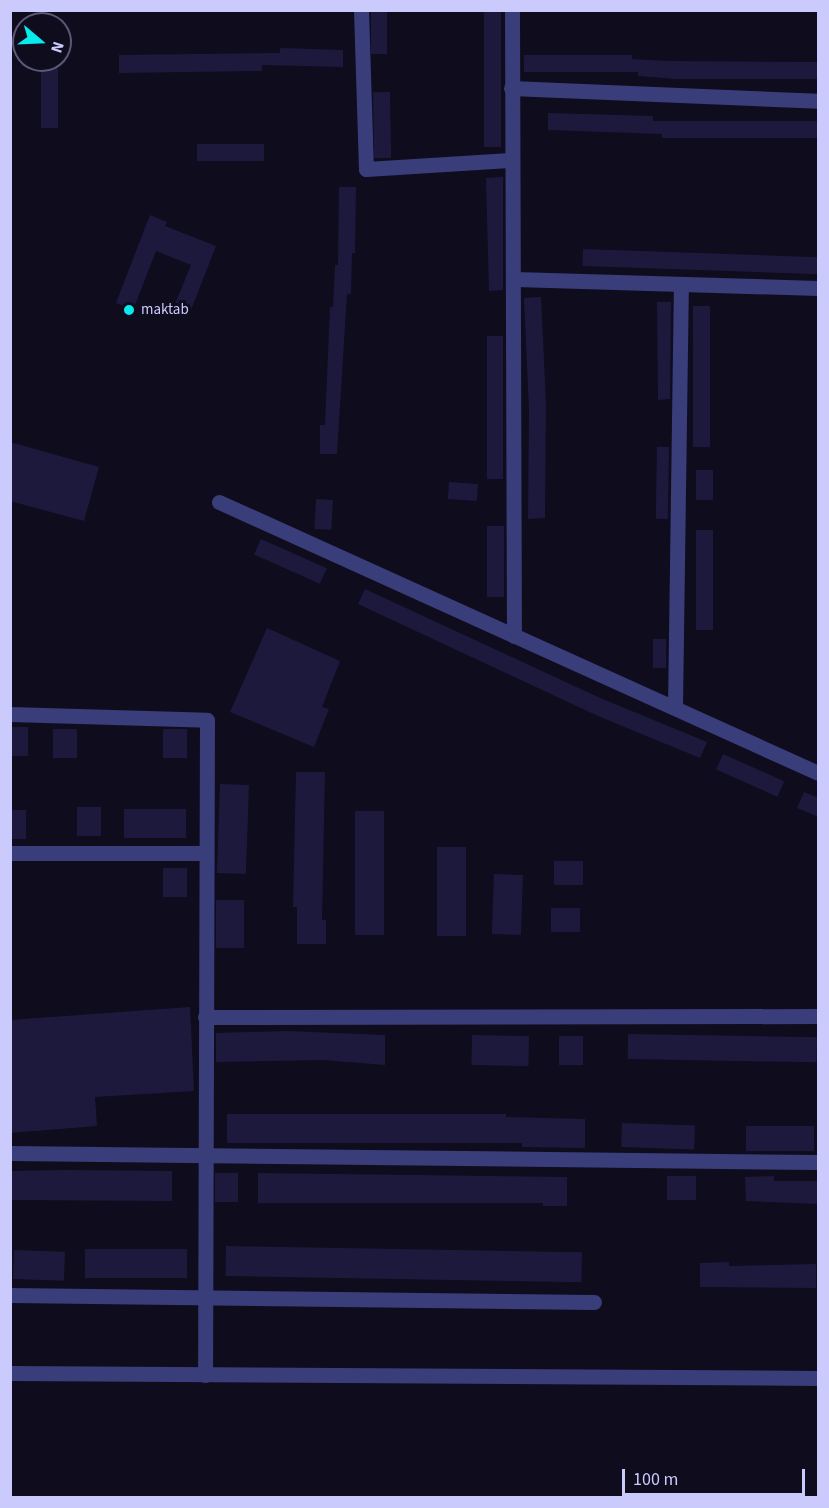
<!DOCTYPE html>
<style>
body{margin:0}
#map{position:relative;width:829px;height:1508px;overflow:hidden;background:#0e0c1d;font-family:"Source Sans 3",sans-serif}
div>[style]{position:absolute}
.building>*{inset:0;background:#1d193d;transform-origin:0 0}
.minor>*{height:15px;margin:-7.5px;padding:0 7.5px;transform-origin:7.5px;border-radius:7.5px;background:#393d7a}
.dots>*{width:16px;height:16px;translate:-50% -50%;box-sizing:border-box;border:3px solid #0e0c1d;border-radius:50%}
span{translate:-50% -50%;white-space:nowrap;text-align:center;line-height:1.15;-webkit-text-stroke:6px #0e0c1d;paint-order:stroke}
.poi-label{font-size:15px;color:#cbcafd}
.left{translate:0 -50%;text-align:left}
.frame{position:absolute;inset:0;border:12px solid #cbcafd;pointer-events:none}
.north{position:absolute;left:12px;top:12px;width:60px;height:60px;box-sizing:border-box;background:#0e0c1d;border:2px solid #5a5877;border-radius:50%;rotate:109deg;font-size:16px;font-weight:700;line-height:24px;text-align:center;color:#cbcafd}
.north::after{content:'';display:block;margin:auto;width:21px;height:27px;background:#08eaeb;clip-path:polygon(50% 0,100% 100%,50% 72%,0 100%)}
.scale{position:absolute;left:622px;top:1469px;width:183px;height:27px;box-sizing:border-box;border:3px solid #cbcafd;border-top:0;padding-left:8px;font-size:18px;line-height:21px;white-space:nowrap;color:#cbcafd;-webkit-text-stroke:4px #0e0c1d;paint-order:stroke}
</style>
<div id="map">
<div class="building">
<div style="left:371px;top:10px;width:16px;height:44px"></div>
<div style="left:501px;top:10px;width:137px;height:17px;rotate:90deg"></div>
<div style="clip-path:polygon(280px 48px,343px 50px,343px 67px,262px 65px,262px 71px,119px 73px,119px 55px,280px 53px)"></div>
<div style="clip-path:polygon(524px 55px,632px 55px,632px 59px,667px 61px,819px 62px,819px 79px,676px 79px,638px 76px,638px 72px,524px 72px)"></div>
<div style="left:41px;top:60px;width:17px;height:68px"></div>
<div style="left:390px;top:92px;width:66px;height:17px;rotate:89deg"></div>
<div style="clip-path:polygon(548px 113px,653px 116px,653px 121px,819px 121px,819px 138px,662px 138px,662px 134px,548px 130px)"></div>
<div style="left:197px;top:144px;width:67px;height:17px"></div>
<div style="clip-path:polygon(503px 177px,503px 290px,489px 291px,486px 178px)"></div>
<div style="clip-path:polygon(339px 187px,356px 187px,355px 253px,352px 253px,351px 294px,347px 294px,337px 454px,320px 454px,320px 425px,325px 425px,330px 307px,333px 307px,335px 265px,338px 265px)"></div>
<div style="clip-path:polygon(150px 215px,167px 222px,165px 226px,216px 246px,191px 310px,175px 304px,191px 265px,156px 251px,133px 310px,116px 303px)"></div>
<div style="left:583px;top:249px;width:236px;height:17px;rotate:2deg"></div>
<div style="clip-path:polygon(541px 297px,546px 403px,545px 518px,528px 519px,529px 410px,524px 298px)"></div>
<div style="clip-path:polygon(657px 302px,671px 302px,670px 399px,658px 400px)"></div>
<div style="left:693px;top:306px;width:17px;height:141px"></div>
<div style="left:487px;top:336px;width:16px;height:143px"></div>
<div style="clip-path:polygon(10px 442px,99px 467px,84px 521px,10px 501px)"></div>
<div style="left:669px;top:447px;width:72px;height:12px;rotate:91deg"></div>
<div style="left:696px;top:470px;width:17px;height:30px"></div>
<div style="left:449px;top:482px;width:29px;height:17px;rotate:4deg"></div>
<div style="left:316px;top:499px;width:17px;height:30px;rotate:3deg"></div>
<div style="left:487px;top:526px;width:17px;height:71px"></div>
<div style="left:696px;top:530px;width:17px;height:100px"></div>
<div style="left:261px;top:539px;width:72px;height:17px;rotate:24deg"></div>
<div style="clip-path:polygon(365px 589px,598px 697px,707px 742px,700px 758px,598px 716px,358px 604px)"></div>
<div style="clip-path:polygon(267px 628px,340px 661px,322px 707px,329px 709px,314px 747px,230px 712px)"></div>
<div style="left:653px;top:639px;width:13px;height:29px"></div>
<div style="left:10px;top:727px;width:18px;height:29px"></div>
<div style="left:53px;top:729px;width:24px;height:29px"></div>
<div style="left:163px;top:729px;width:24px;height:29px"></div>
<div style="left:723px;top:754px;width:67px;height:17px;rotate:24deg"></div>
<div style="clip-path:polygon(296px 772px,325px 772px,322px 920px,326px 920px,326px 944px,297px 944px,297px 907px,293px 907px)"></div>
<div style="left:220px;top:784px;width:29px;height:89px;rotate:2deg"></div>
<div style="clip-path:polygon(804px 792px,819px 798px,819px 817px,797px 808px)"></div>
<div style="left:77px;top:807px;width:24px;height:29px"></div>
<div style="left:124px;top:809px;width:62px;height:29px"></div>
<div style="left:10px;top:810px;width:16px;height:29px"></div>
<div style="left:355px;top:811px;width:29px;height:124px"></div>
<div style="left:437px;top:847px;width:29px;height:89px"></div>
<div style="left:554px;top:861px;width:29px;height:24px"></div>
<div style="left:163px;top:868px;width:24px;height:29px"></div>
<div style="left:494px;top:874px;width:29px;height:60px;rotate:2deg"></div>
<div style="left:216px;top:900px;width:28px;height:48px"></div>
<div style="left:551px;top:908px;width:29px;height:24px"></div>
<div style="clip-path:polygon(190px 1007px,194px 1091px,95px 1097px,97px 1126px,10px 1133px,10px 1020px)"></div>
<div style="clip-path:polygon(287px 1031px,385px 1035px,385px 1065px,323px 1060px,216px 1062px,216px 1033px)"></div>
<div style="left:628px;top:1034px;width:189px;height:25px;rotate:1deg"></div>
<div style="left:472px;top:1035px;width:57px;height:30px;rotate:1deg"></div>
<div style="left:559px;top:1036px;width:24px;height:29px"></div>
<div style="clip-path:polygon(227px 1114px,506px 1114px,506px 1117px,585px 1119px,585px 1148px,522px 1147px,522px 1143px,227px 1143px)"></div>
<div style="left:622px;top:1123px;width:73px;height:24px;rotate:2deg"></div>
<div style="left:746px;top:1126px;width:68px;height:25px"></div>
<div style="clip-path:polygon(65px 1170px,172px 1171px,172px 1201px,10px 1200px,10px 1171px)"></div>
<div style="left:215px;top:1173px;width:23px;height:29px"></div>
<div style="clip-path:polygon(258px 1173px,567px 1177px,567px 1206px,543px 1206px,543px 1203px,258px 1203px)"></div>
<div style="left:667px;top:1176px;width:29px;height:24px"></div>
<div style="clip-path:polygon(774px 1176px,774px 1181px,819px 1181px,819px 1204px,746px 1201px,745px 1177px)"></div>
<div style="left:226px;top:1246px;width:356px;height:30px;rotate:1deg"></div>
<div style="left:187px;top:1249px;width:29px;height:102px;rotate:90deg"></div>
<div style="left:14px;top:1250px;width:51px;height:29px;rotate:2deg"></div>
<div style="clip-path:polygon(729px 1262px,729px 1266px,816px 1264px,816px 1288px,700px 1287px,700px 1263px)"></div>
</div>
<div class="minor">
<div style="left:361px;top:10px;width:159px;rotate:88.2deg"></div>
<div style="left:366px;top:169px;width:145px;rotate:-3.6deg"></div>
<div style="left:512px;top:10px;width:626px;rotate:89.82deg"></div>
<div style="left:511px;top:88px;width:307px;rotate:2.4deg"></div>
<div style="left:515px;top:279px;width:303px;rotate:1.7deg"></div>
<div style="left:219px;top:502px;width:657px;rotate:24.34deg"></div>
<div style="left:675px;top:707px;width:423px;rotate:-89.2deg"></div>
<div style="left:10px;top:714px;width:197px;rotate:1.7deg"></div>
<div style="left:207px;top:720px;width:655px;rotate:90.17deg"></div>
<div style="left:10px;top:853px;width:196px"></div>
<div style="left:205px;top:1017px;width:613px;rotate:-0.09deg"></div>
<div style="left:10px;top:1153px;width:808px;rotate:0.64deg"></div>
<div style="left:10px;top:1295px;width:584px;rotate:0.69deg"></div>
<div style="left:10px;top:1373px;width:808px;rotate:0.35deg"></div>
</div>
<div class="dots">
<div style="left:129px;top:310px;background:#08eaeb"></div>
</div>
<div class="poi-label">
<span class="left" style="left:141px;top:310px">maktab</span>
</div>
<div class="frame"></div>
<div class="north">N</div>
<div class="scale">100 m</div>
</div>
